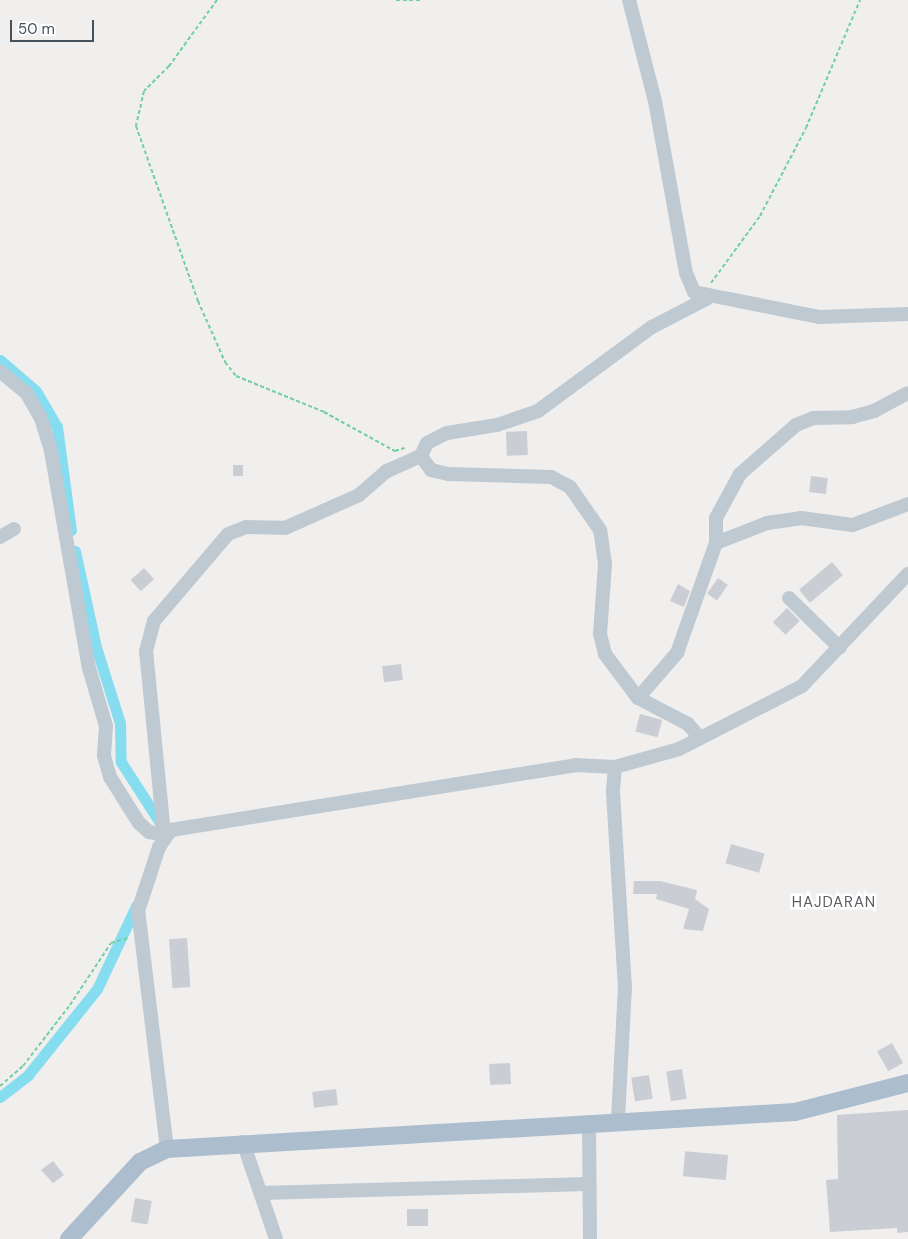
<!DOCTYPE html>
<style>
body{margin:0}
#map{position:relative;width:908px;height:1239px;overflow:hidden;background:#f1eeee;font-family:"DM Sans",sans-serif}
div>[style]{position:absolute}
.canal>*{height:11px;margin:-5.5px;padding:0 5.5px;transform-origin:5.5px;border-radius:5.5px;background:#85ddef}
.building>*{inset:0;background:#cacdd3;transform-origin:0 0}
.path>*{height:2px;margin-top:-1px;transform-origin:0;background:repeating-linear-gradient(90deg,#71d09e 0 4px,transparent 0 6.5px)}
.minor>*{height:14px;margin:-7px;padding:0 7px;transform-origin:7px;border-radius:7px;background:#bec9d1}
.major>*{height:18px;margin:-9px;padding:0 9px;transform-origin:9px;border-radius:9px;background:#acbece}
span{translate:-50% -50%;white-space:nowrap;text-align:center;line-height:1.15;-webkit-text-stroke:5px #fff;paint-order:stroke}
.quarter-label{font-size:15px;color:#5a5e63;letter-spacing:1px}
.scale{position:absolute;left:10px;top:20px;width:84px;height:22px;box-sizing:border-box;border:2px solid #45525c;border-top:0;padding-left:6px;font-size:15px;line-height:18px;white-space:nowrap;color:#45525c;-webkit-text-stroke:4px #fff;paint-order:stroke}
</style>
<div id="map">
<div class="canal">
<div style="left:0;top:360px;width:48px;rotate:40.7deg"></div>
<div style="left:36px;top:391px;width:42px;rotate:59.7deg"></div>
<div style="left:57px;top:427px;width:104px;rotate:82.3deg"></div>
<div style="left:75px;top:551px;width:98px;rotate:77.7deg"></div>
<div style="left:96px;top:647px;width:80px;rotate:72.5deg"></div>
<div style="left:120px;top:723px;width:39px;rotate:89deg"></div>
<div style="left:121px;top:762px;width:74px;rotate:57.2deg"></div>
<div style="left:0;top:1097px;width:36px;rotate:-38deg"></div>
<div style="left:28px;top:1075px;width:110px;rotate:-51.3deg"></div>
<div style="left:97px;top:989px;width:92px;rotate:-64.8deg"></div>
</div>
<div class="building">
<div style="left:527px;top:431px;width:24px;height:21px;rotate:88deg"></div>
<div style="left:233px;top:465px;width:10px;height:11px"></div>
<div style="left:811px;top:476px;width:17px;height:16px;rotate:7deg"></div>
<div style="left:832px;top:562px;width:17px;height:43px;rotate:50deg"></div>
<div style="left:144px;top:568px;width:15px;height:18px;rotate:48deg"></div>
<div style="left:718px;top:578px;width:12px;height:19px;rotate:35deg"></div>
<div style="clip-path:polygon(678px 584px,690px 591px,684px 607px,670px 601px)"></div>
<div style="left:787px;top:608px;width:18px;height:20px;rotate:45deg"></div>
<div style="left:401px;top:664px;width:16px;height:19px;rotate:83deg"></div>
<div style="left:640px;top:714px;width:23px;height:18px;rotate:15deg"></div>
<div style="left:731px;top:844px;width:35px;height:20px;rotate:16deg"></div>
<div style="clip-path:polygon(634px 881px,660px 881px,697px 890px,695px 899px,709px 909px,703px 931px,683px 929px,689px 909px,656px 899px,657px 894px,633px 894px)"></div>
<div style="left:187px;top:938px;width:49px;height:18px;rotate:86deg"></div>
<div style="left:892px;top:1043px;width:23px;height:17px;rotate:61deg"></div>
<div style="left:510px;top:1063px;width:21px;height:21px;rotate:87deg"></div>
<div style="left:682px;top:1069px;width:30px;height:16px;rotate:81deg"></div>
<div style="left:649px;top:1075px;width:24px;height:18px;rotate:81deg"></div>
<div style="left:336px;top:1089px;width:16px;height:24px;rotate:83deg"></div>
<div style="clip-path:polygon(908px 1110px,908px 1232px,897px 1233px,897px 1228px,830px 1232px,826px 1180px,838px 1179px,837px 1115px)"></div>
<div style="left:728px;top:1155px;width:25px;height:43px;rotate:95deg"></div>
<div style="clip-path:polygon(53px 1161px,64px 1175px,53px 1183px,41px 1170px)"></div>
<div style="left:135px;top:1198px;width:17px;height:24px;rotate:10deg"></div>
<div style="left:407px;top:1209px;width:21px;height:17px"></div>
</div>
<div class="path">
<div style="left:217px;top:0;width:82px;rotate:126deg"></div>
<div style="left:169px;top:66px;width:35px;rotate:135deg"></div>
<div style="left:144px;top:91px;width:36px;rotate:103deg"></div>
<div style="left:136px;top:126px;width:186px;rotate:70.5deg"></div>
<div style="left:198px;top:301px;width:67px;rotate:66.1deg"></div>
<div style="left:225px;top:362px;width:18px;rotate:52deg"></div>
<div style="left:236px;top:376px;width:95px;rotate:22.2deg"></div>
<div style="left:324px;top:412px;width:81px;rotate:28.8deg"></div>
<div style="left:395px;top:451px;width:10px;rotate:-17deg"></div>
<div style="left:396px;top:0;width:25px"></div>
<div style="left:711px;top:283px;width:83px;rotate:-53.8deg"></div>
<div style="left:760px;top:216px;width:99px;rotate:-62.4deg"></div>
<div style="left:806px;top:128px;width:139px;rotate:-67.1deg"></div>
<div style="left:0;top:1086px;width:30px;rotate:-41deg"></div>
<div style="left:23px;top:1066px;width:77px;rotate:-52.4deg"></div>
<div style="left:70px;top:1005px;width:74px;rotate:-56.5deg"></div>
<div style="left:111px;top:943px;width:18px;rotate:-16deg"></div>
</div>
<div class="minor">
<div style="left:629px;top:0;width:104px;rotate:75.6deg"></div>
<div style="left:655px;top:101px;width:175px;rotate:79.8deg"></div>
<div style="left:686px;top:273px;width:21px;rotate:67deg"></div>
<div style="left:694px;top:292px;width:127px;rotate:11.3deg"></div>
<div style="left:819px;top:317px;width:89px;rotate:-1.9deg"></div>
<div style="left:0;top:371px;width:35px;rotate:40deg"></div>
<div style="left:27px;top:394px;width:28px;rotate:60deg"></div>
<div style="left:41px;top:418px;width:34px;rotate:73deg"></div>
<div style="left:51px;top:451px;width:220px;rotate:80.1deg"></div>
<div style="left:89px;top:668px;width:60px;rotate:73.7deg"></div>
<div style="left:106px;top:726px;width:30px;rotate:94deg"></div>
<div style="left:104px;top:756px;width:22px;rotate:74deg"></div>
<div style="left:110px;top:777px;width:54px;rotate:57.8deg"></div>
<div style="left:139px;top:823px;width:13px;rotate:42deg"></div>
<div style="left:149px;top:832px;width:17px;rotate:10deg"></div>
<div style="left:0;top:537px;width:16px;rotate:-30deg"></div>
<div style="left:716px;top:543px;width:25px;rotate:-90deg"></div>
<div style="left:716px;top:518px;width:50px;rotate:-61.4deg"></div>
<div style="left:740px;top:474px;width:74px;rotate:-41.2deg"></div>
<div style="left:796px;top:425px;width:18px;rotate:-22deg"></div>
<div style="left:813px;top:418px;width:39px;rotate:-1deg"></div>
<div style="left:852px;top:417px;width:23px;rotate:-15deg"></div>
<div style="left:874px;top:411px;width:38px;rotate:-28deg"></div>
<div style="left:789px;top:598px;width:71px;rotate:44.4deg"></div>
<div style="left:638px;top:698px;width:60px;rotate:-49.1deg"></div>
<div style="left:677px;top:653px;width:117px;rotate:-70.5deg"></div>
<div style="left:716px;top:543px;width:55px;rotate:-21.4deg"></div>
<div style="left:767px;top:523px;width:34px;rotate:-8deg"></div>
<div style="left:801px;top:518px;width:52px;rotate:7.7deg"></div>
<div style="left:853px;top:525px;width:59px;rotate:-20.9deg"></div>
<div style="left:700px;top:738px;width:18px;rotate:-131deg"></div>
<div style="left:688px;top:724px;width:56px;rotate:-152.5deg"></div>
<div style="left:638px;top:698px;width:55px;rotate:-126.9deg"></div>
<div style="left:605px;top:654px;width:21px;rotate:-104deg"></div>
<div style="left:600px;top:634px;width:70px;rotate:-85.9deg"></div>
<div style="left:605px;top:564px;width:34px;rotate:-98deg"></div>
<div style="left:600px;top:530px;width:52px;rotate:-124.9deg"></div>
<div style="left:570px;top:487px;width:21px;rotate:-152deg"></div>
<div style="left:551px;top:477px;width:103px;rotate:-178.3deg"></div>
<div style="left:448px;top:474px;width:17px;rotate:-167deg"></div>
<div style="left:431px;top:470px;width:17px;rotate:-126deg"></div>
<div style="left:421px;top:456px;width:14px;rotate:-65deg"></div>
<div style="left:427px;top:443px;width:22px;rotate:-27deg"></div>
<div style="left:447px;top:433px;width:51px;rotate:-9.1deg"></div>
<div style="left:497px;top:425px;width:43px;rotate:-18.9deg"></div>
<div style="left:538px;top:411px;width:142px;rotate:-36.4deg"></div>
<div style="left:652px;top:327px;width:63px;rotate:-27.4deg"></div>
<div style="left:615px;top:767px;width:25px;rotate:95deg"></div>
<div style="left:613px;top:792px;width:194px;rotate:86.5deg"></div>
<div style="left:625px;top:986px;width:135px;rotate:93deg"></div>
<div style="left:164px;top:834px;width:184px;rotate:-95.6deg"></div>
<div style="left:146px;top:651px;width:31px;rotate:-75deg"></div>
<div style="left:154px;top:621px;width:114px;rotate:-49.6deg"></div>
<div style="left:228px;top:534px;width:19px;rotate:-21deg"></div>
<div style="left:246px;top:527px;width:39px;rotate:1deg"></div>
<div style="left:285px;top:528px;width:81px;rotate:-24deg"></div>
<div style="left:359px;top:495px;width:37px;rotate:-41deg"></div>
<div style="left:387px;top:471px;width:37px;rotate:-24deg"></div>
<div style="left:589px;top:1122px;width:117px;rotate:89.5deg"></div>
<div style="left:243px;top:1142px;width:102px;rotate:71.2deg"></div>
<div style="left:167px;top:1149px;width:240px;rotate:-96.9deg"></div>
<div style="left:138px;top:911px;width:67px;rotate:-71.8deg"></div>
<div style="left:159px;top:847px;width:21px;rotate:-55deg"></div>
<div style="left:171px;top:830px;width:409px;rotate:-9.1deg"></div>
<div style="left:575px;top:765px;width:40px;rotate:2.9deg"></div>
<div style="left:615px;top:767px;width:66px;rotate:-15.7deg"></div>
<div style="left:679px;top:749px;width:138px;rotate:-27.1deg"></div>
<div style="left:802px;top:686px;width:154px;rotate:-46.6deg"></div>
<div style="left:262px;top:1193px;width:325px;rotate:-1.6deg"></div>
</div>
<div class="major">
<div style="left:69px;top:1239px;width:105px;rotate:-47.3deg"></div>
<div style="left:140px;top:1162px;width:30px;rotate:-26deg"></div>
<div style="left:167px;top:1149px;width:629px;rotate:-3.37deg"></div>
<div style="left:795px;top:1112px;width:117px;rotate:-14.4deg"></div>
</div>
<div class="quarter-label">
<span style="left:834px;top:903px">HAJDARAN</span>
</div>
<div class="scale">50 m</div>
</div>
